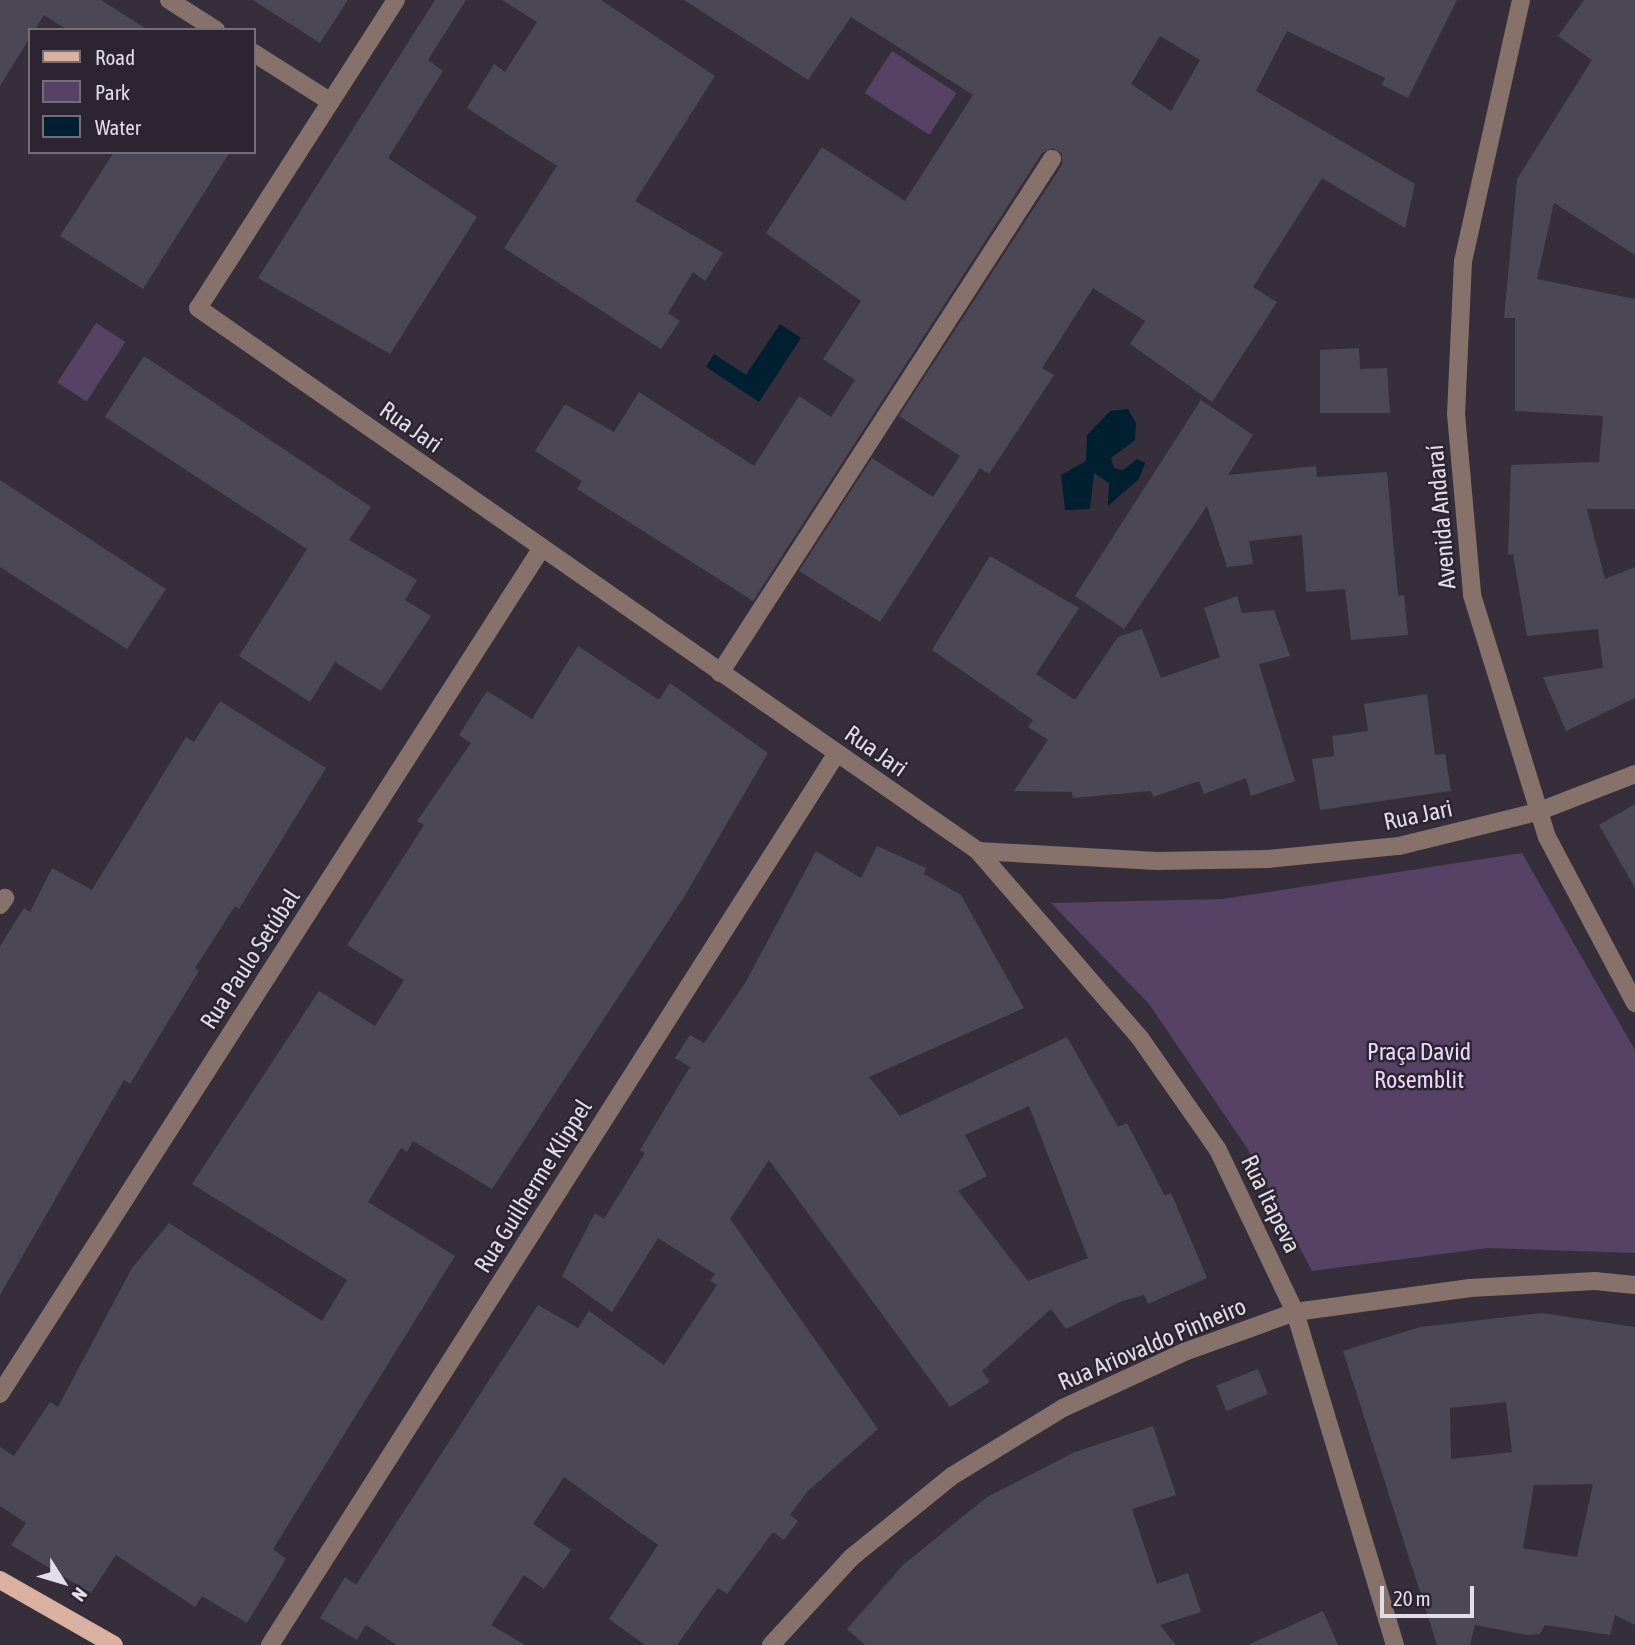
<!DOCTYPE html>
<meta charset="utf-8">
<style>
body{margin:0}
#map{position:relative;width:1635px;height:1645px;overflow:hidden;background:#362f3b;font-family:"Asap Condensed",sans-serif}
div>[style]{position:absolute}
.green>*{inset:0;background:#564264;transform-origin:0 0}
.water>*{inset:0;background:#001f30}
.building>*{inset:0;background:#4b4755;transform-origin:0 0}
.minor>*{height:18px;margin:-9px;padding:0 9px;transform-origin:9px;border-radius:9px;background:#86726a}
.major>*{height:18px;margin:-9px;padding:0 9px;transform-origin:9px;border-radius:9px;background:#dab0a0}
span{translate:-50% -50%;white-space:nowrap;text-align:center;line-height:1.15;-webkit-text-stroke:5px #2c2531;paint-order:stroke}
.street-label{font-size:24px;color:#e1dce5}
.park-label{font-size:24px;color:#edd7fd}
.legend{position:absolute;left:28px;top:28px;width:228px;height:126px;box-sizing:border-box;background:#2c2531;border:2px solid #746e79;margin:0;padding:9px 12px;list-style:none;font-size:21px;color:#e1dce5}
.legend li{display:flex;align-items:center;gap:14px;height:35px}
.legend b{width:35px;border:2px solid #746e79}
.north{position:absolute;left:28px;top:1547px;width:70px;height:70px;-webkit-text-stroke:5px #2c2531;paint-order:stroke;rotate:127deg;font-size:19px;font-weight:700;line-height:28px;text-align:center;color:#e1dce5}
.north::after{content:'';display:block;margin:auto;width:24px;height:32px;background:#e1dce5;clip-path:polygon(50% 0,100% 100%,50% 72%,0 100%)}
.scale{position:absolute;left:1380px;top:1586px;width:94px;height:32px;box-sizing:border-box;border:4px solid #e1dce5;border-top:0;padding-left:9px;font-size:21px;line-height:24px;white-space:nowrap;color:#e1dce5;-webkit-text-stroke:5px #2c2531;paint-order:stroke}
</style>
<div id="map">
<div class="green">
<div style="left:892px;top:51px;width:77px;height:50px;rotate:33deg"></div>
<div style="left:96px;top:323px;width:35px;height:71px;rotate:33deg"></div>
<div style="clip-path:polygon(1522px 853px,1635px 1050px,1635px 1253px,1488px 1248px,1312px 1271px,1247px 1148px,1149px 1004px,1051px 903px,1223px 899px)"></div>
</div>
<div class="water">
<div style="clip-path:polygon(780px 324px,801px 338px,759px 402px,706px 367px,714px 354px,746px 375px)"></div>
<div style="clip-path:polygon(1128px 409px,1136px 423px,1135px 440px,1111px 458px,1114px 468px,1123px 470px,1137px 459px,1145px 463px,1139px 479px,1108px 506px,1109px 483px,1094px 473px,1090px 509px,1065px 510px,1061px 475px,1086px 461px,1087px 435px,1110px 411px)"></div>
</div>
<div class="building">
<div style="clip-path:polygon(0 0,101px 0,148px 30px,67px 30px,44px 15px,0 86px)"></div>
<div style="clip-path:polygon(253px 0,348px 0,320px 43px)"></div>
<div style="clip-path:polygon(435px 0,466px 0,428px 60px,443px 71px,388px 158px,477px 217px,390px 354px,258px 278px)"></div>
<div style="clip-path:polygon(502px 0,601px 0,715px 76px,635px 201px,723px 253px,705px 281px,693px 272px,668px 313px,680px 321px,661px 349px,504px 248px,557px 166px,467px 108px,494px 64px,505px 72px,537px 22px)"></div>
<div style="clip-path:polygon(evenodd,684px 0,1457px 0,1408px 98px,1382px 85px,1385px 78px,1287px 31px,1256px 91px,1415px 184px,1405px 228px,1322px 178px,1253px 287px,1277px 302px,1212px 402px,1130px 344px,1145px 321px,1093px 288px,1042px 368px,1054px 375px,989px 474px,980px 468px,880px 622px,799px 571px,872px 458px,933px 497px,960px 456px,899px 416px,1062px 165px,1062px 154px,1053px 148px,1042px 153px,753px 601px,577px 489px,582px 481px,535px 451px,565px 404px,614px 432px,639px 392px,754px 466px,799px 396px,831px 417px,855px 380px,823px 359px,861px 301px,766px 233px,822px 147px,905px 201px,973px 95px,851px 17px,808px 80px,684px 0,1160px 36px,1200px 60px,1171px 111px,1131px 84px,1160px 36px)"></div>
<div style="clip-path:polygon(1584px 0,1635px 0,1635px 255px,1554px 203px,1537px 279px,1635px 299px,1635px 509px,1587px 509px,1605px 579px,1635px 567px,1635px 698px,1566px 731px,1543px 677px,1603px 668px,1598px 629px,1527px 636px,1513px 554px,1508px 555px,1511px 465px,1599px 462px,1603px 416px,1515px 411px,1515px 318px,1504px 318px,1517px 179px,1592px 60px,1558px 36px)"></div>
<div style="clip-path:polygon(114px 152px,230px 152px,143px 289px,60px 236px)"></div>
<div style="clip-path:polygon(1359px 348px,1360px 369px,1387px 368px,1390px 413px,1320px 413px,1320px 350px)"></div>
<div style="clip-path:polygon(144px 356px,371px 507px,349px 540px,417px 580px,405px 600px,431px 616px,381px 691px,335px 662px,310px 702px,239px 656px,307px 549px,105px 417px)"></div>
<div style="clip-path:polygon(1201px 400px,1253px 435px,1228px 475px,1316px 466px,1317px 477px,1387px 472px,1398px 596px,1404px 595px,1408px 635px,1351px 640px,1345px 589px,1306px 592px,1302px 535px,1249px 541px,1253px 564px,1227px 567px,1207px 506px,1124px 629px,1075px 596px)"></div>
<div style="clip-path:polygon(0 480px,166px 589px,127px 649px,0 567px)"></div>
<div style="clip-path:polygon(990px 556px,1079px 608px,1036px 674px,1075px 700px,1118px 637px,1142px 629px,1161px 678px,1220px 657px,1204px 608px,1237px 596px,1242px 613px,1274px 610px,1290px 656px,1259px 664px,1295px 781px,1251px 796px,1246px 778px,1204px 794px,1199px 781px,1153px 797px,1151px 791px,1073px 798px,1072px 792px,1014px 791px,1048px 740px,1028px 727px,1033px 720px,932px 650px)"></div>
<div style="clip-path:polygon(578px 646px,659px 700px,670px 683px,768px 753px,684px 897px,492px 1189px,413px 1141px,407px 1152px,401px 1148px,368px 1202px,455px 1256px,273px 1549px,286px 1559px,247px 1623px,202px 1596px,195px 1607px,116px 1555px,91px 1593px,11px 1545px,26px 1523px,0 1506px,0 1447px,14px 1456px,50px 1402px,58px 1407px,132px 1268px,169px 1223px,322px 1321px,347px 1280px,192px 1184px,319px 991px,375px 1026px,404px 980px,347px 945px,424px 825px,417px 821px,471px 743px,459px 735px,487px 691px,532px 719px)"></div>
<div style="clip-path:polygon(1427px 694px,1435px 755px,1445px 754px,1451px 791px,1320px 810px,1312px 759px,1334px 756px,1332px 736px,1368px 731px,1364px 704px)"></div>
<div style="clip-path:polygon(220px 701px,326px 768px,239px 909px,235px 906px,195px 968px,199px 971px,130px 1084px,124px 1080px,0 1295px,0 946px,24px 908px,30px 912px,52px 868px,92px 890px,186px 737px,194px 742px)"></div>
<div style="clip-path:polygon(1635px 804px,1635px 888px,1599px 825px)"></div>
<div style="clip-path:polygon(evenodd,877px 846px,926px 868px,924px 874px,961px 895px,1024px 1008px,869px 1077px,900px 1116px,1067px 1037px,1118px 1127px,1127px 1123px,1165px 1196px,1171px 1193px,1207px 1278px,1148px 1304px,1144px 1295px,1122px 1301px,1066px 1329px,1051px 1309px,982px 1371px,990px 1382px,950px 1407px,769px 1160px,730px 1219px,878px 1429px,807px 1492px,790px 1515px,798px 1521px,784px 1540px,773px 1532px,727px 1594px,718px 1588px,677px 1645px,645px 1645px,609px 1619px,658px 1545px,564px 1477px,533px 1524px,571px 1550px,544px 1589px,524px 1575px,491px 1625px,525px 1645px,397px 1645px,366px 1625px,357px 1640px,320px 1618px,345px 1577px,356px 1585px,538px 1305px,578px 1328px,589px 1311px,664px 1365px,717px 1285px,710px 1281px,715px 1274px,658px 1238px,612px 1312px,562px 1276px,595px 1213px,604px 1219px,645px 1153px,640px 1150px,690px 1067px,675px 1058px,690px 1035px,704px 1043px,744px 985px,816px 851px,861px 878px,877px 846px,1029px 1106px,1088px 1258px,1028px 1281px,958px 1191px,987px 1176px,965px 1135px,1029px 1106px)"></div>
<div style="clip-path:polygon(evenodd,1542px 1313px,1635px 1327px,1635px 1625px,1615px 1615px,1610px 1635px,1545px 1625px,1540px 1634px,1527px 1635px,1475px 1625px,1470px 1645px,1437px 1645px,1343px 1351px,1420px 1327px,1542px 1313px,1506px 1402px,1512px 1452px,1451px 1459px,1450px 1408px,1506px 1402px,1542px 1313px,1593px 1484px,1577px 1557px,1523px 1548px,1534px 1485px,1593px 1484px)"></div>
<div style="left:1258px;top:1369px;width:27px;height:45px;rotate:68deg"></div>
<div style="clip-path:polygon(1153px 1426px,1176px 1495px,1132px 1509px,1157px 1584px,1188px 1573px,1201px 1612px,1160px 1625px,1176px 1645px,865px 1645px,847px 1629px,903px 1565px,987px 1497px,1075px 1452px)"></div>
<div style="clip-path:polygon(1323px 1611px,1338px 1645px,1248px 1645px)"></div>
</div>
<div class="minor">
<div style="left:169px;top:0;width:56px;rotate:32.6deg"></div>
<div style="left:396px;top:0;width:366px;rotate:122.7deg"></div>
<div style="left:198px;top:308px;width:950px;rotate:34.84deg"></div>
<div style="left:978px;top:851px;width:179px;rotate:3.2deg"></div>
<div style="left:1157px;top:861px;width:111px;rotate:-1deg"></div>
<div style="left:1268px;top:859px;width:132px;rotate:-5.7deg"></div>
<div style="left:1399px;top:846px;width:142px;rotate:-13.8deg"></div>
<div style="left:1537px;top:812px;width:105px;rotate:-21.2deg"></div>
<div style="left:1521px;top:0;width:267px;rotate:102.5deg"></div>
<div style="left:1463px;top:261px;width:153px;rotate:92.6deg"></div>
<div style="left:1456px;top:414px;width:182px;rotate:84.9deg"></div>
<div style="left:1472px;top:595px;width:253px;rotate:72.8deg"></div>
<div style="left:1547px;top:837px;width:188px;rotate:62.1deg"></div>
<div style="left:254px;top:53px;width:91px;rotate:32.5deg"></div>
<div style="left:720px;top:673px;width:612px;rotate:-57.14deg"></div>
<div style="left:978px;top:851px;width:247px;rotate:49.1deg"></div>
<div style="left:1140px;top:1038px;width:136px;rotate:55.1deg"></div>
<div style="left:1218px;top:1150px;width:179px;rotate:64.6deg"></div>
<div style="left:1295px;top:1312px;width:348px;rotate:73.3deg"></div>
<div style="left:0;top:905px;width:9px;rotate:-54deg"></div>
<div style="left:0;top:1394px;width:1003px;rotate:-57.37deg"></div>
<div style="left:270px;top:1645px;width:1057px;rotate:-57.56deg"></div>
<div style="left:771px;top:1645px;width:120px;rotate:-47.4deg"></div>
<div style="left:852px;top:1557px;width:129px;rotate:-39deg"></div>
<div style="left:952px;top:1476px;width:130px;rotate:-31.5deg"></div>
<div style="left:1063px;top:1408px;width:133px;rotate:-24.8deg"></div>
<div style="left:1184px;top:1352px;width:118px;rotate:-19.8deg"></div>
<div style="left:1295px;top:1312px;width:177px;rotate:-7.8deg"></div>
<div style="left:1470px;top:1288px;width:125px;rotate:-3.2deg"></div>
<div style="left:1595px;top:1281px;width:40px;rotate:5.7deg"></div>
</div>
<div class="major">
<div style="left:0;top:1580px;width:131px;rotate:29.7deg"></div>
</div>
<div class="street-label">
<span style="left:411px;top:427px;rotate:35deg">Rua Jari</span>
<span style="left:1441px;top:517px;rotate:-95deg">Avenida Andaraí</span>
<span style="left:876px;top:751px;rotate:35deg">Rua Jari</span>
<span style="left:1418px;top:815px;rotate:-12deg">Rua Jari</span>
<span style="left:250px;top:959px;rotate:-57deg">Rua Paulo Setúbal</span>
<span style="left:533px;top:1186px;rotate:-58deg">Rua Guilherme Klippel</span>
<span style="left:1271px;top:1204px;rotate:64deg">Rua Itapeva</span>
<span style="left:1152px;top:1344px;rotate:-23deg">Rua Ariovaldo Pinheiro</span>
</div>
<div class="park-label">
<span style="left:1419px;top:1066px">Praça David<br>Rosemblit</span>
</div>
<ul class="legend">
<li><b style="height:9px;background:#dab0a0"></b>Road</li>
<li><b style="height:19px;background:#564264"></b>Park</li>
<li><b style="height:19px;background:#001f30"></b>Water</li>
</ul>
<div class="north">N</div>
<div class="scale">20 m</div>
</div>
